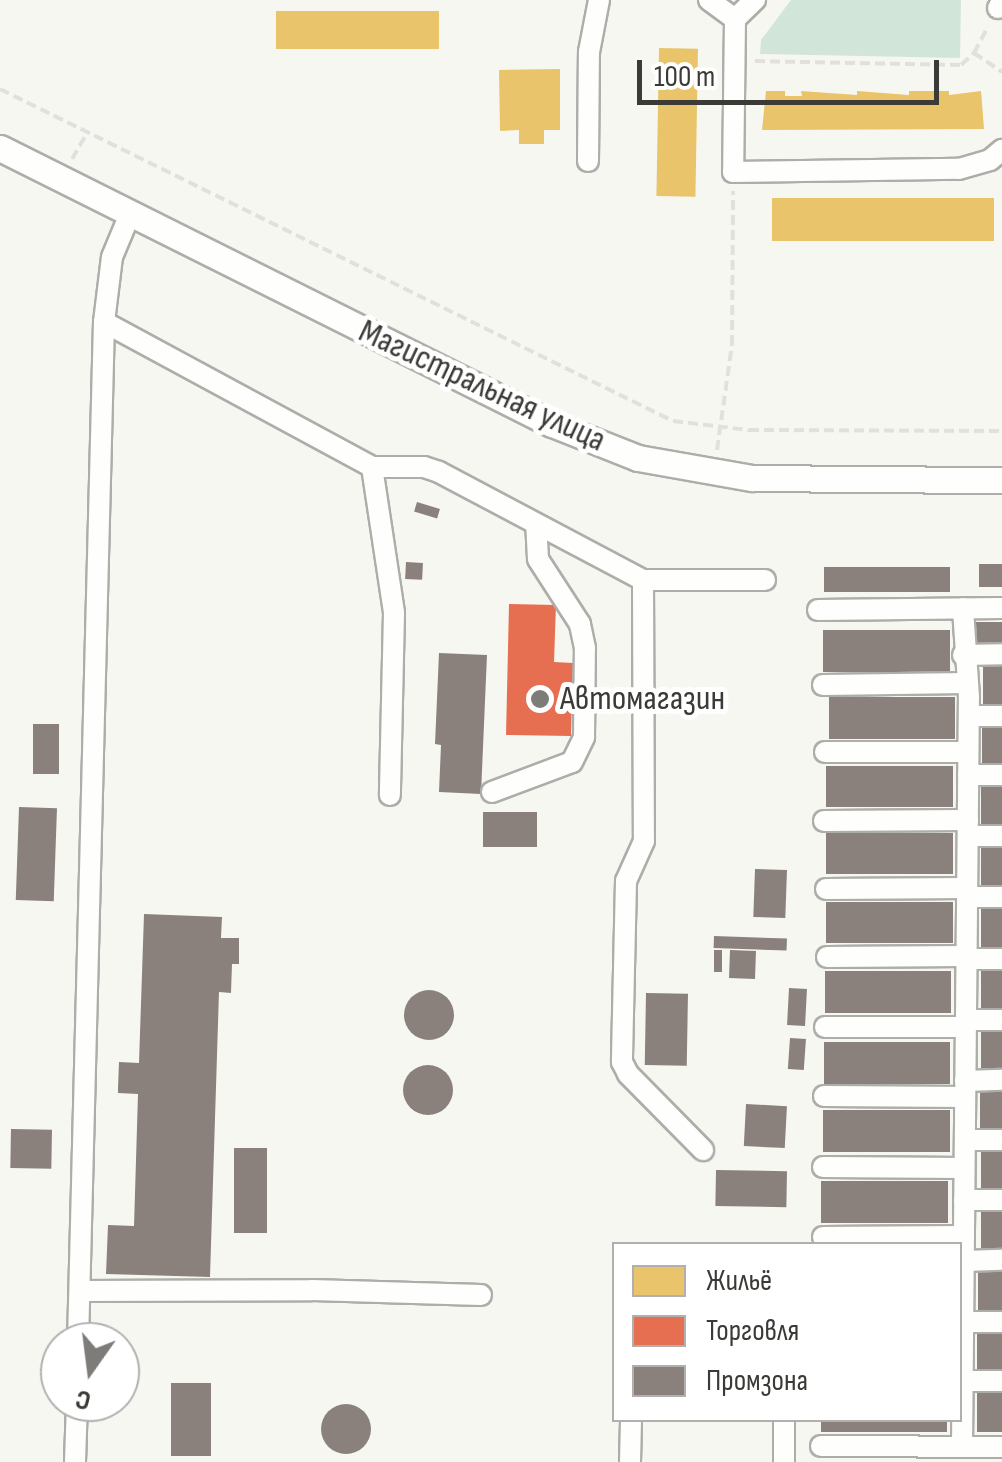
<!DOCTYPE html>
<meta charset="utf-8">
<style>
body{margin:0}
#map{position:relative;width:1002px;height:1462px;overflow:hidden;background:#f7f7f2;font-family:"Sofia Sans Condensed",sans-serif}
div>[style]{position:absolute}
.green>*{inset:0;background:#d2e5d9}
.homes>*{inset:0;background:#e9c46a;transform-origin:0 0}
.shops>*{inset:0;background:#e76f51}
.industry>*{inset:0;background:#8a817c;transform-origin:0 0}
.round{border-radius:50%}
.path>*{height:4px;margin-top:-2px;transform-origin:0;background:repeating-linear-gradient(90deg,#e1e0de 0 10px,transparent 0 15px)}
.roads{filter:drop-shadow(2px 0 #adada9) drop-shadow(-2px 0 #adada9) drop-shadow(0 2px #adada9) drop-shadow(0 -2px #adada9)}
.minor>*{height:20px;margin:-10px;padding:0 10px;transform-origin:10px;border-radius:10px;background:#fefefd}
.major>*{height:25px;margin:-12.5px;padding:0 12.5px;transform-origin:12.5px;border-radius:12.5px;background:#fefefd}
.dots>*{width:28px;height:28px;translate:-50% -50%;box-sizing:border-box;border:5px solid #fff;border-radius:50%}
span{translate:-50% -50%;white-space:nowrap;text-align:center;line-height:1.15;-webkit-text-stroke:10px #fff;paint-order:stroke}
.street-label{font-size:35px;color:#3b3a36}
.poi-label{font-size:35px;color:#3b3a36}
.left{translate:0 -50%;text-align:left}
.legend{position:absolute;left:612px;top:1242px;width:350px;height:180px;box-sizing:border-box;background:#fff;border:2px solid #b1b0af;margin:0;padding:12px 18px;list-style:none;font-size:30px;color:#3b3a36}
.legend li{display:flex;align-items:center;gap:20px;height:50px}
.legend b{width:50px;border:2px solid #b1b0af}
.north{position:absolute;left:40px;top:1322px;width:100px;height:100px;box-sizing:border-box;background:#fff;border:2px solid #b1b0af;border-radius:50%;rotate:194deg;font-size:28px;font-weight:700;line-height:40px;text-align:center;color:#3b3a36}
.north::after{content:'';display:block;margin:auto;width:35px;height:45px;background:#7d7c78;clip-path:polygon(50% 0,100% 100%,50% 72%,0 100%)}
.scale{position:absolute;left:637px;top:60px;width:302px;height:45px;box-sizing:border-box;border:5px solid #3b3a36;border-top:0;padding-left:12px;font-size:30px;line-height:35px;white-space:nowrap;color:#3b3a36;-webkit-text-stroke:8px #fff;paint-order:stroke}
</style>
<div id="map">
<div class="green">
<div style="clip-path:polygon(791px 0,961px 0,960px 58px,760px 54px,761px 40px)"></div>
</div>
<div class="homes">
<div style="left:439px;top:11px;width:38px;height:163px;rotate:90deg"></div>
<div style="left:659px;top:48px;width:39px;height:148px;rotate:1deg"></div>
<div style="clip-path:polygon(560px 69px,560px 130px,544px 130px,544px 144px,519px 144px,519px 130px,500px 131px,499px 70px)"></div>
<div style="clip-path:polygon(766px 91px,785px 91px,785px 96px,802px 96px,801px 91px,857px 95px,857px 91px,909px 95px,909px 91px,949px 91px,949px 95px,981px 91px,984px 129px,762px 130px)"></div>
<div style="left:994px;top:198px;width:43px;height:222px;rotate:90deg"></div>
</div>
<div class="shops">
<div style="clip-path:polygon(509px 604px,556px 605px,554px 662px,573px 663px,571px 736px,506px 735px)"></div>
</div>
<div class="industry">
<div style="left:417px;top:502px;width:24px;height:10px;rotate:17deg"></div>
<div style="left:406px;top:562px;width:17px;height:17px;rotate:3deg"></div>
<div style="left:979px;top:564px;width:23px;height:23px"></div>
<div style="left:950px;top:567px;width:25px;height:126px;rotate:90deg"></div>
<div style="left:975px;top:622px;width:27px;height:23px"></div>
<div style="left:823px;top:630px;width:127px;height:42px"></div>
<div style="clip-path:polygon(439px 653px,487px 655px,481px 794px,439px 792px,441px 745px,435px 744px)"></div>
<div style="left:983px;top:665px;width:19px;height:41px"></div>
<div style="left:955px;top:697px;width:42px;height:126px;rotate:90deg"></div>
<div style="left:33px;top:724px;width:26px;height:50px"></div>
<div style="left:1002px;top:725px;width:42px;height:20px;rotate:90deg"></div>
<div style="left:826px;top:766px;width:127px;height:41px"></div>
<div style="left:981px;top:783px;width:21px;height:42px"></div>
<div style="left:19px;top:807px;width:38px;height:93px;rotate:2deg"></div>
<div style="left:483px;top:812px;width:54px;height:35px"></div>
<div style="left:826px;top:833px;width:127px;height:41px"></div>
<div style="left:981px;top:846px;width:21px;height:42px"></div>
<div style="left:755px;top:869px;width:32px;height:48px;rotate:2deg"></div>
<div style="left:826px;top:902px;width:127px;height:41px"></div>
<div style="left:981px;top:908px;width:21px;height:41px"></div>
<div style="clip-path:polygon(144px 914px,222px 917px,221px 938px,239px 938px,239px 964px,232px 964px,231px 993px,219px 992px,210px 1277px,106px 1274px,108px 1225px,134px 1226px,138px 1094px,118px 1093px,118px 1088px,119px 1062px,139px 1063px)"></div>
<div style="left:714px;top:936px;width:73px;height:12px;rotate:2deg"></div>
<div style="left:714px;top:950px;width:8px;height:22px"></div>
<div style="left:730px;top:950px;width:26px;height:28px;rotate:2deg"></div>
<div style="left:981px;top:970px;width:21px;height:42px"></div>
<div style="left:825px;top:971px;width:126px;height:42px"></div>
<div style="left:789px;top:988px;width:18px;height:37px;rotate:3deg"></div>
<div class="round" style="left:404px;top:990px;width:50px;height:50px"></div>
<div style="left:646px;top:993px;width:42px;height:72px;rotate:1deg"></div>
<div style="left:981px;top:1030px;width:21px;height:41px"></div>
<div style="left:790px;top:1038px;width:16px;height:31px;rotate:4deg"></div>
<div style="left:824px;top:1042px;width:126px;height:42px"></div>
<div class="round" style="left:403px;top:1065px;width:50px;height:50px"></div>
<div style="left:980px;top:1088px;width:22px;height:42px"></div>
<div style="left:746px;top:1104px;width:41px;height:42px;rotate:3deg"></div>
<div style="left:950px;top:1110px;width:42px;height:127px;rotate:90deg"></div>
<div style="left:11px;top:1129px;width:41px;height:39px;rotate:1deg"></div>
<div style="left:234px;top:1148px;width:33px;height:85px"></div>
<div style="left:981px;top:1149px;width:21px;height:41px"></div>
<div style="left:716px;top:1170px;width:71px;height:36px;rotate:1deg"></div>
<div style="left:821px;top:1181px;width:127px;height:42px"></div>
<div style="left:981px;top:1210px;width:21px;height:41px"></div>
<div style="left:978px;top:1269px;width:24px;height:42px"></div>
<div style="left:977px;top:1331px;width:25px;height:42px"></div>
<div style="left:171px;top:1383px;width:40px;height:73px"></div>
<div style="left:977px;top:1390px;width:25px;height:42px"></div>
<div class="round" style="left:321px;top:1404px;width:50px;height:50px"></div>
<div style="left:821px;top:1420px;width:126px;height:12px"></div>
</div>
<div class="path">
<div style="left:974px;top:53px;width:30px;rotate:-62deg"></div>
<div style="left:755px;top:61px;width:206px;rotate:1.1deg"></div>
<div style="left:961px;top:65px;width:18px;rotate:-43deg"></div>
<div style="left:974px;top:53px;width:34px;rotate:34deg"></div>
<div style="left:0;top:89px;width:750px;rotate:26.26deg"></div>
<div style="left:673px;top:421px;width:77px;rotate:6.8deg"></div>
<div style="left:749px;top:430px;width:253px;rotate:0.2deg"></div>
<div style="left:72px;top:159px;width:30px;rotate:-60deg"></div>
<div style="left:717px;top:450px;width:106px;rotate:-81.9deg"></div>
<div style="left:732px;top:345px;width:154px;rotate:-89.6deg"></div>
</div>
<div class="roads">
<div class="minor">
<div style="left:709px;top:0;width:32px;rotate:36deg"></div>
<div style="left:735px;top:19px;width:153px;rotate:90.7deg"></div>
<div style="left:733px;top:172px;width:226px;rotate:-0.8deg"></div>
<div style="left:959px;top:169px;width:32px;rotate:-16deg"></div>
<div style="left:990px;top:160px;width:16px;rotate:-40deg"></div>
<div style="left:998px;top:8px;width:7px;rotate:-56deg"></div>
<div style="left:735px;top:19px;width:28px;rotate:-44deg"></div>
<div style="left:588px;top:161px;width:109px;rotate:-89.5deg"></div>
<div style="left:589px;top:52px;width:53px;rotate:-79.1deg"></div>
<div style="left:104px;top:322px;width:305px;rotate:28.4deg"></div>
<div style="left:372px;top:467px;width:52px"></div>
<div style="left:424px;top:467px;width:16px;rotate:18deg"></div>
<div style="left:439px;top:472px;width:231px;rotate:27.9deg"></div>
<div style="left:643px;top:580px;width:261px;rotate:89.8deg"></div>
<div style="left:644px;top:841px;width:44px;rotate:114.2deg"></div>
<div style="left:626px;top:881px;width:181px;rotate:91.3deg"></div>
<div style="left:622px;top:1062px;width:13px;rotate:63deg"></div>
<div style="left:628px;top:1074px;width:107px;rotate:45.4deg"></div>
<div style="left:372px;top:467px;width:148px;rotate:81.4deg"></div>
<div style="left:394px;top:613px;width:182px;rotate:91.3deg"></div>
<div style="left:643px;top:580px;width:122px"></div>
<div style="left:818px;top:610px;width:184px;rotate:-0.6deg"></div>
<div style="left:963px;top:655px;width:39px;rotate:-1deg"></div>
<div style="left:823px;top:685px;width:144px;rotate:-0.8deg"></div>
<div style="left:969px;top:716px;width:33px"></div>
<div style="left:825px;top:752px;width:143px"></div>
<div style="left:968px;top:775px;width:34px"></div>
<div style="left:492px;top:792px;width:85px;rotate:-20.6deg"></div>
<div style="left:572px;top:762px;width:28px;rotate:-64deg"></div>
<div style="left:584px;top:737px;width:89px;rotate:-89.4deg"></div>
<div style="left:585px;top:648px;width:25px;rotate:-102deg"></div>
<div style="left:580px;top:624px;width:77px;rotate:-122.9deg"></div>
<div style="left:538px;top:559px;width:33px;rotate:-93deg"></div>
<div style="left:824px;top:821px;width:144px;rotate:-0.4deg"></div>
<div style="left:968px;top:836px;width:34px"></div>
<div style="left:826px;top:889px;width:141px;rotate:-0.4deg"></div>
<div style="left:967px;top:897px;width:35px"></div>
<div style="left:827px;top:957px;width:139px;rotate:-0.4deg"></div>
<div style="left:967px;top:959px;width:35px"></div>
<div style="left:966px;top:1020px;width:36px"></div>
<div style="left:825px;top:1027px;width:141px"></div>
<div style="left:965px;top:1081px;width:37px;rotate:-2deg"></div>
<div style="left:824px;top:1096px;width:141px;rotate:0.4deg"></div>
<div style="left:965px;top:1140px;width:37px"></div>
<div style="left:823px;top:1167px;width:141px;rotate:0.4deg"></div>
<div style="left:964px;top:1200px;width:38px"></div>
<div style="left:823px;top:1237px;width:141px;rotate:-0.4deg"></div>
<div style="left:964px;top:1261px;width:38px;rotate:-2deg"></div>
<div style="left:80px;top:1291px;width:232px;rotate:-0.2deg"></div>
<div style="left:312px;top:1290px;width:169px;rotate:1.7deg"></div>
<div style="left:963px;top:1322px;width:39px"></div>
<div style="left:78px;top:1342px;width:1020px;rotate:-88.54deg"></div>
<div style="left:104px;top:322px;width:65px;rotate:-83deg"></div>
<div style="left:112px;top:257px;width:47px;rotate:-67.3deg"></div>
<div style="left:962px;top:1381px;width:40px"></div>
<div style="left:821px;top:1446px;width:181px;rotate:0.3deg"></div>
<div style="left:962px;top:1447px;width:750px;rotate:-89.47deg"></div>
<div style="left:969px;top:697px;width:89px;rotate:-93.9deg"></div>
<div style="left:75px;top:1462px;width:60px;rotate:-88.1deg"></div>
<div style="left:630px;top:1462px;width:42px;rotate:-88.6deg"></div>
<div style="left:784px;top:1462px;width:42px;rotate:-90deg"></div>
</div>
<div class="major">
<div style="left:0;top:148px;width:617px;rotate:26.57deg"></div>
<div style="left:552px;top:424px;width:92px;rotate:21.6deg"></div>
<div style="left:638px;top:458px;width:116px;rotate:10deg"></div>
<div style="left:752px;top:478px;width:250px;rotate:0.5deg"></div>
</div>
</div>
<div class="dots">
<div style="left:540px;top:699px;background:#7d7c78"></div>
</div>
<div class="street-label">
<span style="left:482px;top:386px;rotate:25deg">Магистральная улица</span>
</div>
<div class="poi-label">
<span class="left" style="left:560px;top:699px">Автомагазин</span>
</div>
<ul class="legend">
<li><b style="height:28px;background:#e9c46a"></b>Жильё</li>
<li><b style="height:28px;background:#e76f51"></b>Торговля</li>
<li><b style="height:28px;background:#8a817c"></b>Промзона</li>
</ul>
<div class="north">С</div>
<div class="scale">100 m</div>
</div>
